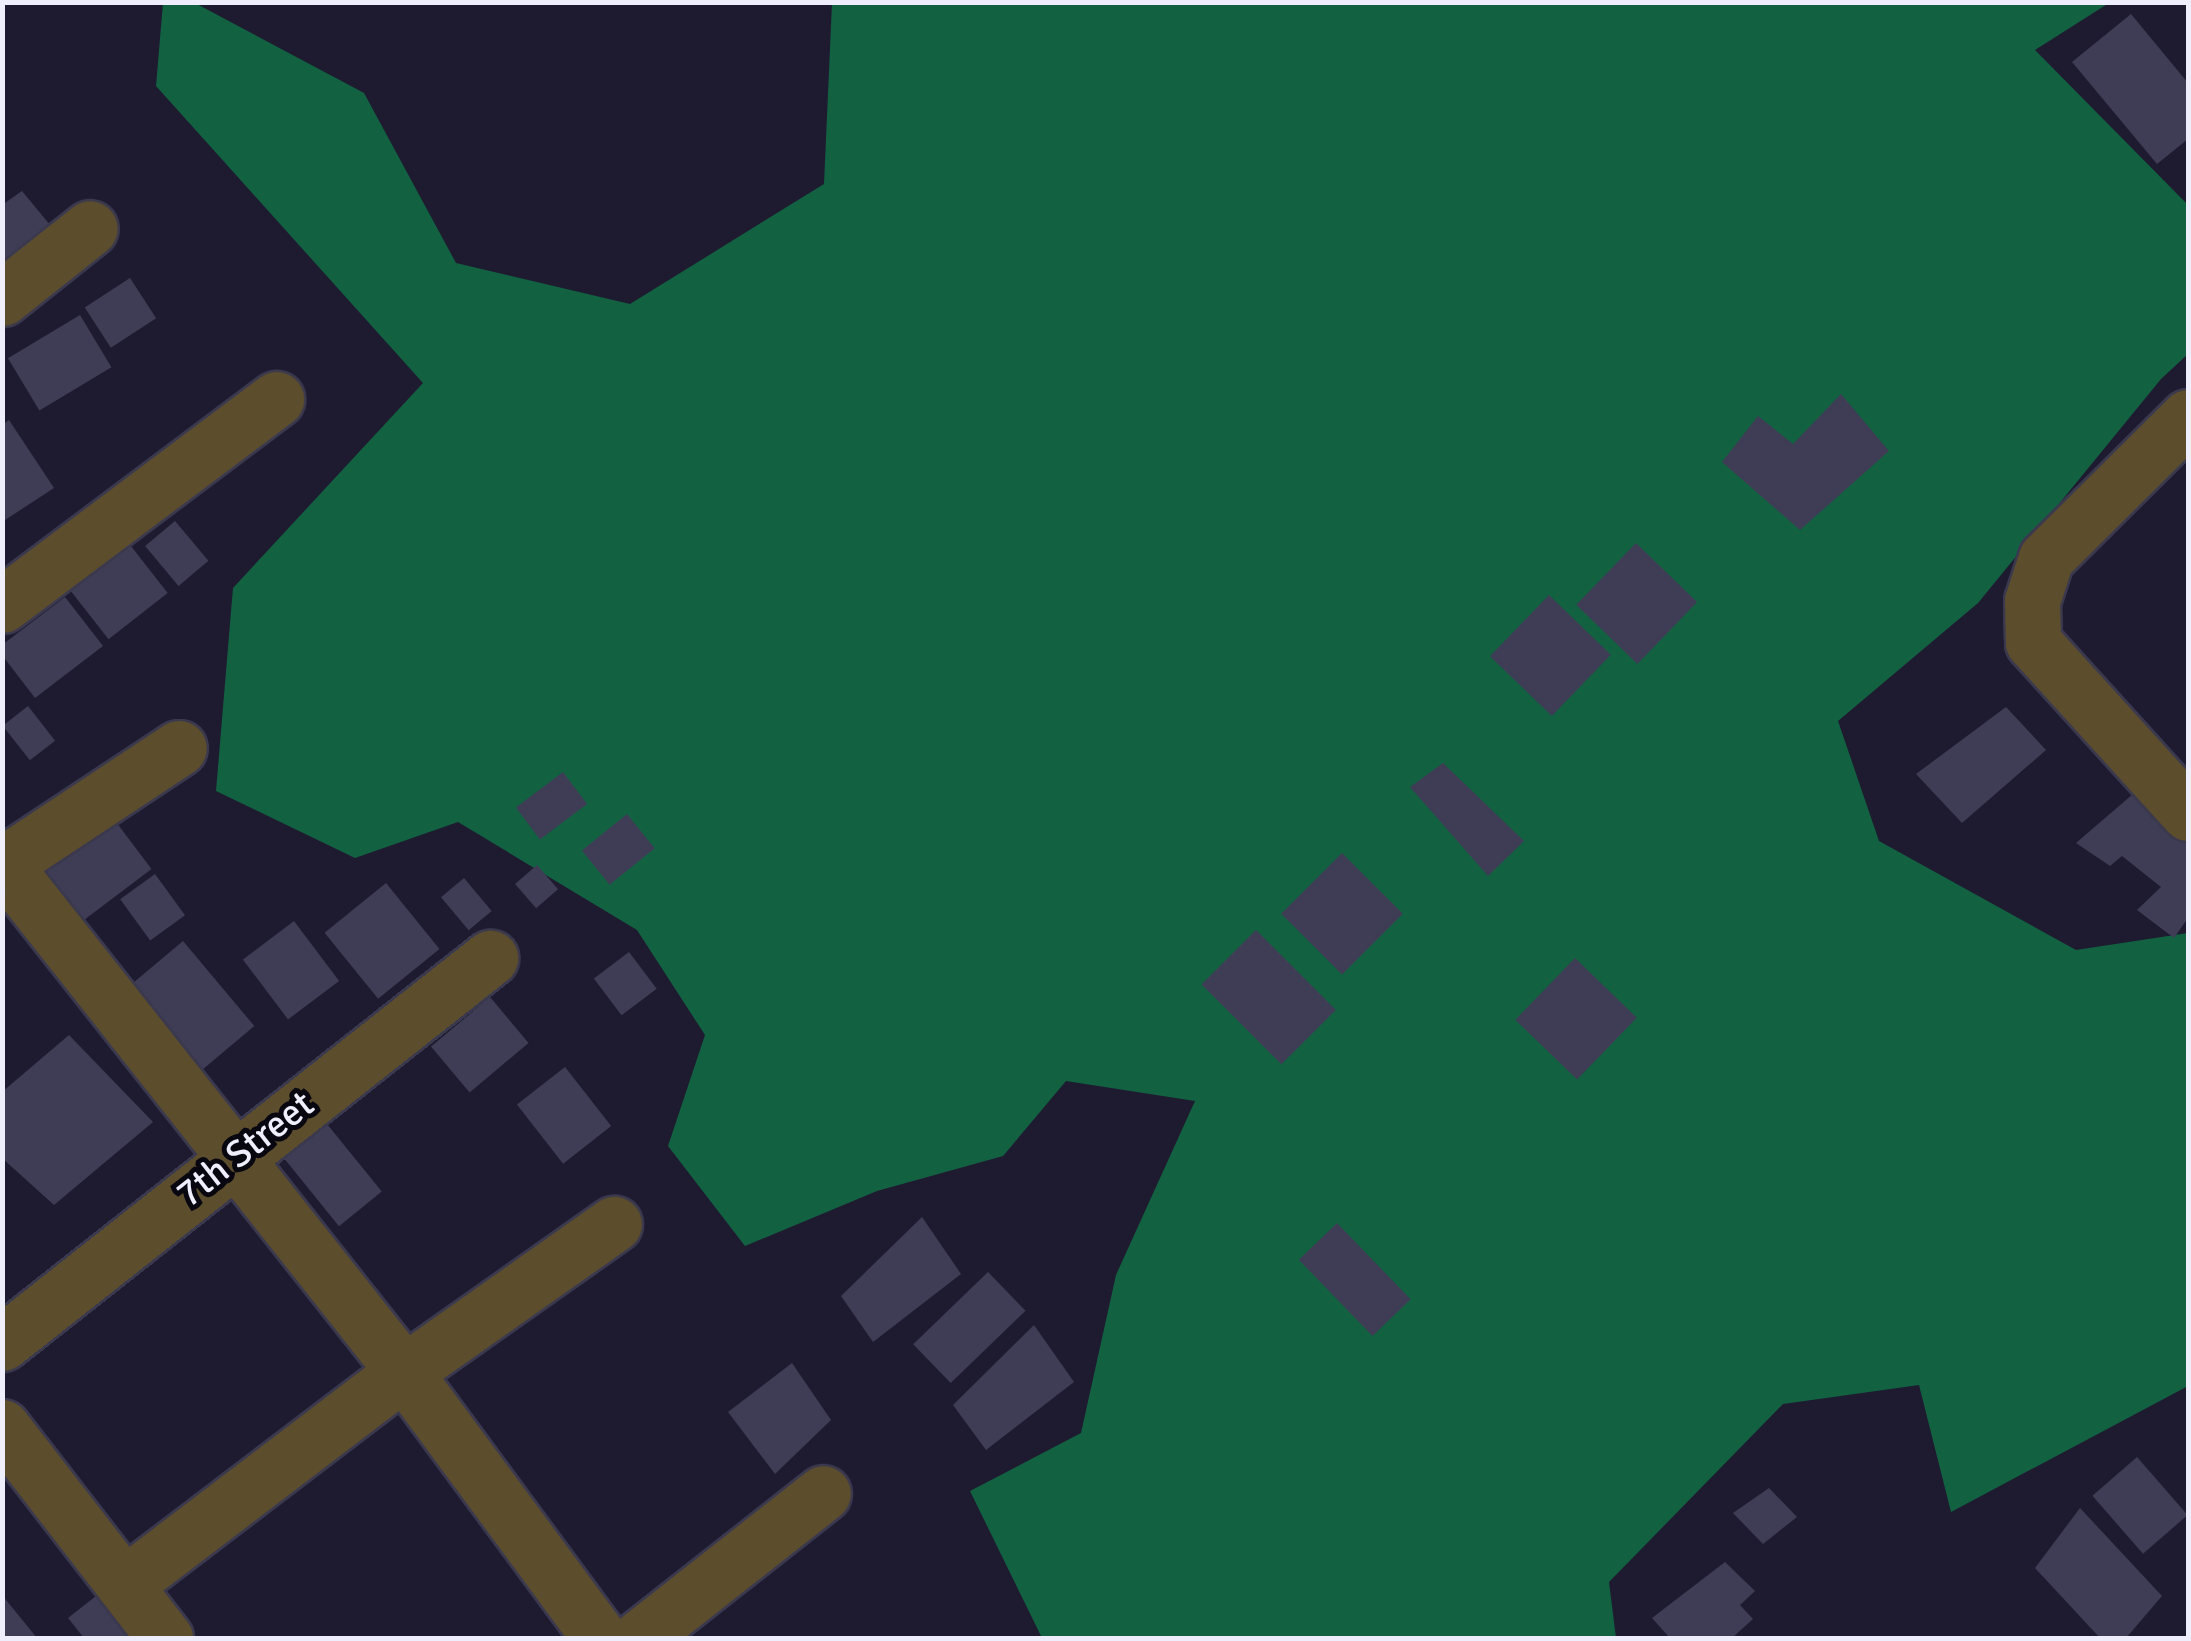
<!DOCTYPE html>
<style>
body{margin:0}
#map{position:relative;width:2191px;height:1641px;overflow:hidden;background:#1e1b31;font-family:Signika,sans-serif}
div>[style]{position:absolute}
.forest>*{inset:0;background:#126242}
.building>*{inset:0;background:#3f3d55;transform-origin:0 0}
.roads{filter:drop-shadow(2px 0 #3b394e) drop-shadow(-2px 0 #3b394e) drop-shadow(0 2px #3b394e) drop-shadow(0 -2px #3b394e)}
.minor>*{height:55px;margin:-27.5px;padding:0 27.5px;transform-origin:27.5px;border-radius:27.5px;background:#5c4d2d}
span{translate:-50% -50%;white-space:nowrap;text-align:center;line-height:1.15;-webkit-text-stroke:10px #080710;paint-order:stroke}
.street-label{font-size:38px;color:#eeeefd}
.frame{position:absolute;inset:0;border:5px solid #eeeefd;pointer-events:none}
</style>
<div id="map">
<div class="forest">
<div style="clip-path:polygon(163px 3px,195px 3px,364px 93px,456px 263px,630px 304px,824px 184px,832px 3px,2109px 3px,2035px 50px,2188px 205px,2188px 354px,2161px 379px,1978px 603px,1838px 721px,1879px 841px,2076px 950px,2188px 933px,2188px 1386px,1951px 1512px,1919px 1385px,1783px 1404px,1609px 1582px,1616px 1638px,1042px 1638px,970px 1491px,1081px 1433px,1116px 1275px,1195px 1101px,1066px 1081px,1003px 1156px,877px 1191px,745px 1246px,668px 1146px,705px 1035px,637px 930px,458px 822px,355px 858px,216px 791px,233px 588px,423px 383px,156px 86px)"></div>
</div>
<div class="building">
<div style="clip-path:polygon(2131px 14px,2188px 83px,2188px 139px,2157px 164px,2072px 62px)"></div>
<div style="clip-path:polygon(22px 191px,60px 237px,2px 266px,2px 205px)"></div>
<div style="left:130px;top:278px;width:48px;height:54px;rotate:57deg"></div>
<div style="left:80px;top:315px;width:61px;height:84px;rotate:59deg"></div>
<div style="clip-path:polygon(1841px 394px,1889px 451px,1800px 530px,1722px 462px,1758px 416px,1793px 444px)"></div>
<div style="clip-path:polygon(9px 420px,54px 488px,2px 522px,2px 425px)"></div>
<div style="left:175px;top:521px;width:52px;height:39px;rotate:50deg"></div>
<div style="left:127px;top:541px;width:66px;height:75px;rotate:52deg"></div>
<div style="left:1636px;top:543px;width:85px;height:86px;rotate:44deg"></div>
<div style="left:1549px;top:595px;width:86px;height:85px;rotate:44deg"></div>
<div style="clip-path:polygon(65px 597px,103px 646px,35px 698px,2px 655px,2px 645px)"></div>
<div style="left:28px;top:706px;width:44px;height:32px;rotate:52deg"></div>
<div style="clip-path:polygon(2006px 707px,2046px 750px,1962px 823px,1916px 774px)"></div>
<div style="clip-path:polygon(1443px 763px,1524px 841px,1488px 876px,1410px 787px)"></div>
<div style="left:563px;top:772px;width:40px;height:59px;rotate:53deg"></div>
<div style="clip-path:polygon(2133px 794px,2188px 842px,2188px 918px,2174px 938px,2137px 910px,2161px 887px,2122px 856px,2110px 866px,2076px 843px)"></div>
<div style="left:627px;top:814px;width:44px;height:58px;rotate:51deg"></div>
<div style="left:113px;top:818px;width:64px;height:97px;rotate:53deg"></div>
<div style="left:1342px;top:853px;width:86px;height:86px;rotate:45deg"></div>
<div style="left:537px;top:865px;width:32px;height:29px;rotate:49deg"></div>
<div style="left:155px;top:874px;width:51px;height:43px;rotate:54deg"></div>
<div style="left:464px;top:878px;width:43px;height:30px;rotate:50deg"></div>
<div style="left:386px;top:883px;width:85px;height:79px;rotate:51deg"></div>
<div style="left:294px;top:921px;width:75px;height:64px;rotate:53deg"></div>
<div style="left:1256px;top:930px;width:113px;height:77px;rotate:45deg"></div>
<div style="left:183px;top:941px;width:111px;height:75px;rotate:50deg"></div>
<div style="left:629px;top:952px;width:46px;height:44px;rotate:53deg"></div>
<div style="left:1575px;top:958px;width:86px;height:86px;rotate:44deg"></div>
<div style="left:490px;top:997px;width:60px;height:77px;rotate:50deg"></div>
<div style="clip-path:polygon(69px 1035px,153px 1122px,54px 1205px,2px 1158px,2px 1092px)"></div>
<div style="left:565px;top:1067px;width:75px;height:61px;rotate:52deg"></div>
<div style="left:327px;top:1124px;width:87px;height:55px;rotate:51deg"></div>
<div style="clip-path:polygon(922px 1217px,961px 1274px,873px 1342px,841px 1296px)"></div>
<div style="left:1337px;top:1223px;width:106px;height:53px;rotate:46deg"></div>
<div style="left:988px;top:1272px;width:54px;height:104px;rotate:46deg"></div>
<div style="clip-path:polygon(1034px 1325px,1074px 1382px,986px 1450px,953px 1405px)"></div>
<div style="clip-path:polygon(792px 1363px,831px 1420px,775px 1474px,728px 1412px)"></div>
<div style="left:2137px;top:1457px;width:77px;height:59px;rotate:49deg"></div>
<div style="clip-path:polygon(1769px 1488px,1797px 1517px,1763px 1544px,1733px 1513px)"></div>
<div style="clip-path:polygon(2080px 1508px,2162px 1596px,2126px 1638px,2100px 1638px,2035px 1568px)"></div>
<div style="clip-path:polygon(1725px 1562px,1755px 1591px,1740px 1605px,1753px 1619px,1732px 1638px,1670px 1638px,1652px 1618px)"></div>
<div style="clip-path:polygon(101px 1592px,132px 1632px,124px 1638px,84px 1638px,68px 1618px)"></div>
<div style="clip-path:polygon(2px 1595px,37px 1638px,2px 1638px)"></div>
</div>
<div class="roads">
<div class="minor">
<div style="left:2px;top:298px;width:112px;rotate:-38.5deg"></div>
<div style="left:2188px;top:417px;width:200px;rotate:135.2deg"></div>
<div style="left:2046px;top:558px;width:45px;rotate:108deg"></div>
<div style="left:2032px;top:601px;width:41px;rotate:88.6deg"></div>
<div style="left:2033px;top:642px;width:231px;rotate:47.8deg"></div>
<div style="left:2px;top:605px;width:343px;rotate:-36.9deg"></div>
<div style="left:3px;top:864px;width:647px;rotate:51.71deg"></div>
<div style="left:404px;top:1372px;width:330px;rotate:53.6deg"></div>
<div style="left:2px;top:865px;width:212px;rotate:-33.5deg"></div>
<div style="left:2px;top:1343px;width:622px;rotate:-38.27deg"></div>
<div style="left:2px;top:1427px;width:267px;rotate:52.3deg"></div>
<div style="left:124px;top:1585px;width:352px;rotate:-37.3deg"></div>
<div style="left:404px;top:1372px;width:257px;rotate:-35.2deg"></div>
<div style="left:639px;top:1638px;width:234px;rotate:-38.2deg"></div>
</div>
</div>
<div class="street-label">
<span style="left:245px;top:1149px;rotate:-38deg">7th Street</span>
</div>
<div class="frame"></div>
</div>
